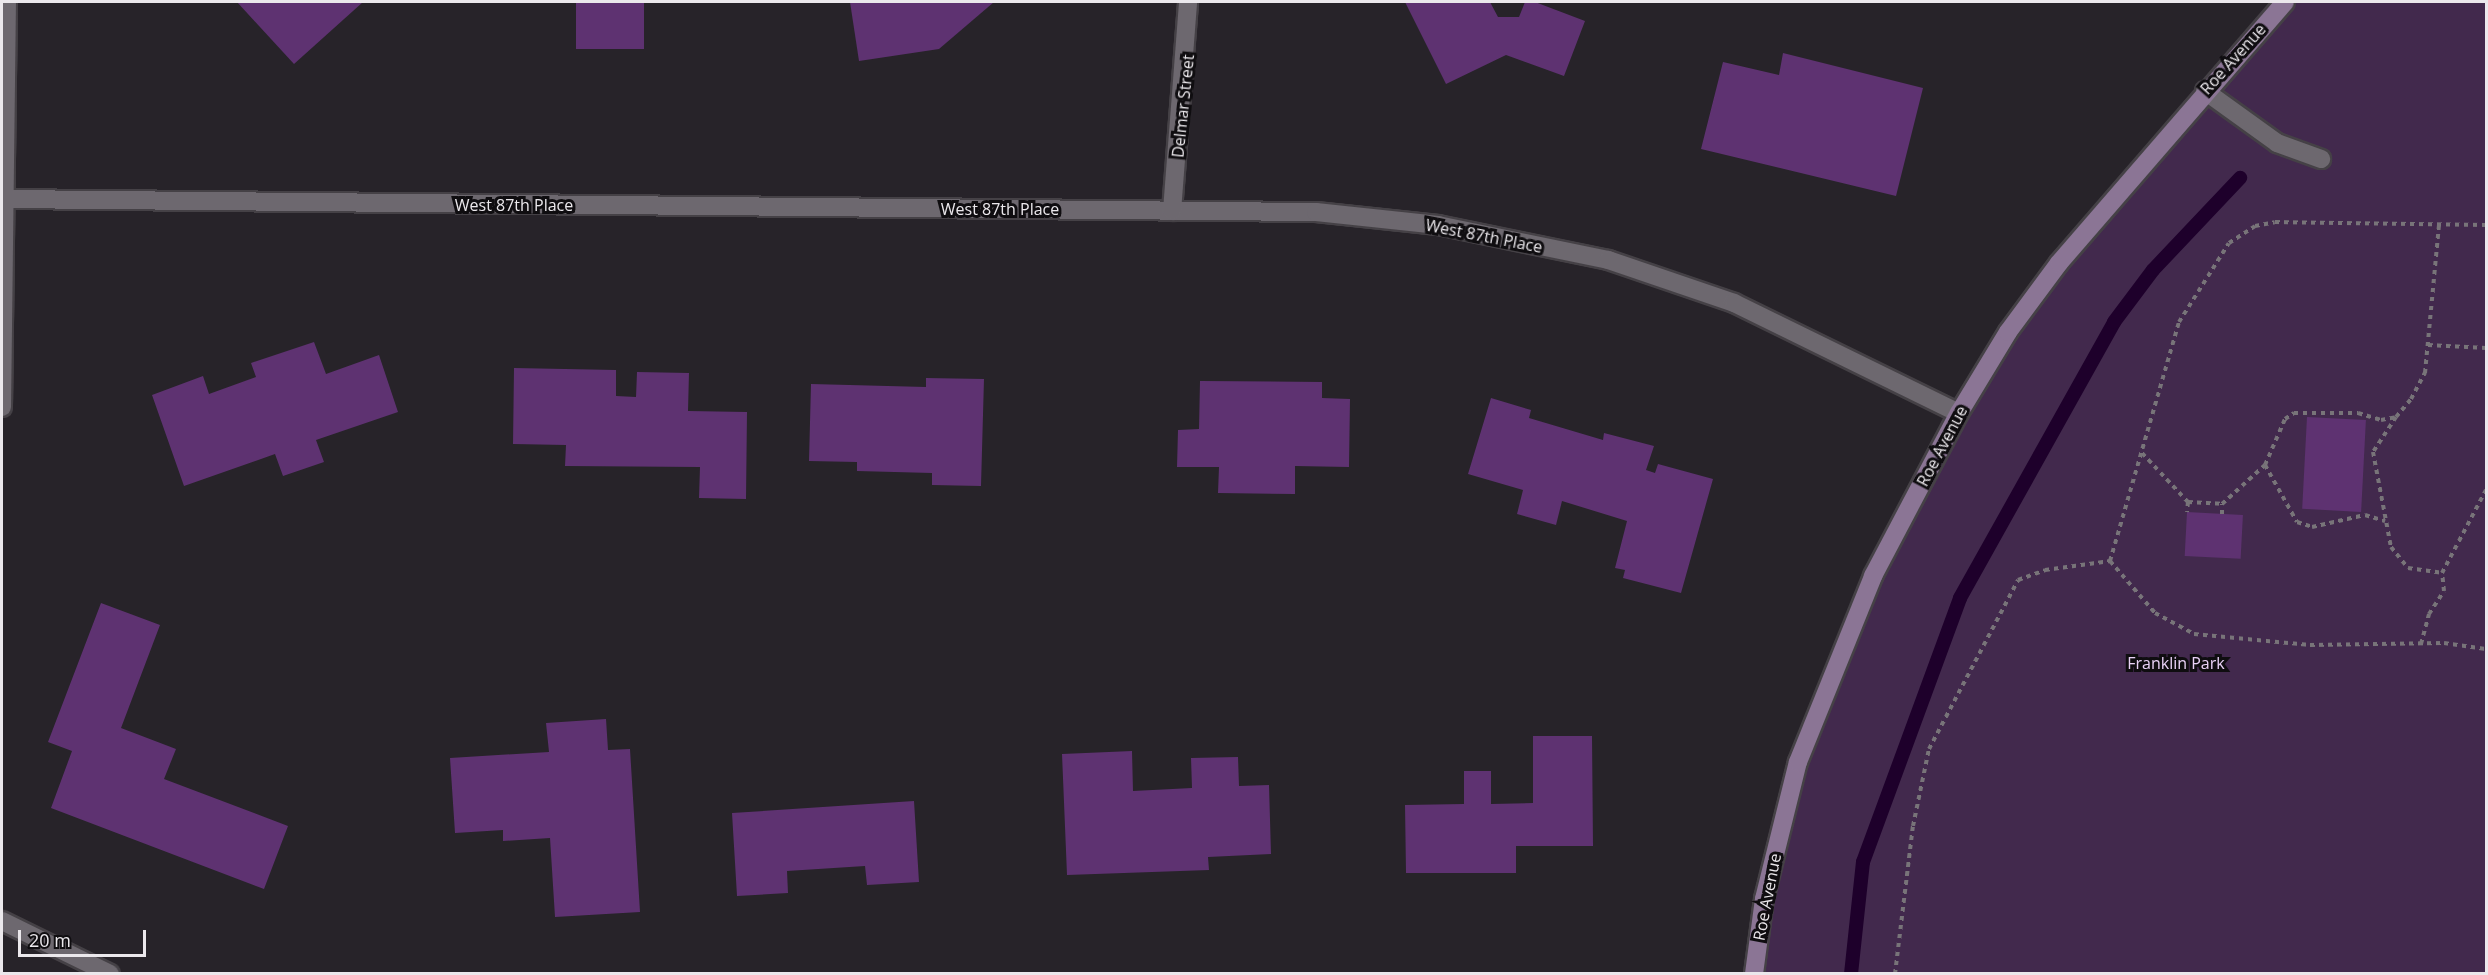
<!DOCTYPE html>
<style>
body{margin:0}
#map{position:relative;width:2488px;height:975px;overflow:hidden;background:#272329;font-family:"Open Sans",sans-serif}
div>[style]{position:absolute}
.green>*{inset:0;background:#42294d}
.stream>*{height:14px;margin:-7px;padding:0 7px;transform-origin:7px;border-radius:7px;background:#1e002b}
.building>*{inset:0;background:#5e3271;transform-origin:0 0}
.path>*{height:4px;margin-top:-2px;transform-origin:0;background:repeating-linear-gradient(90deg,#787479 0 4.5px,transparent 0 9px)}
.roads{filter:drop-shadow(2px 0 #454146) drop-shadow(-2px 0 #454146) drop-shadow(0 2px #454146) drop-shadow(0 -2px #454146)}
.lane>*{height:18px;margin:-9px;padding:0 9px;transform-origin:9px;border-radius:9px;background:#6d686f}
.street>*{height:18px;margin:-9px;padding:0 9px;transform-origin:9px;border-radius:9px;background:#6d686f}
.secondary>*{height:18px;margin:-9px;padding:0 9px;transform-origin:9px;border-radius:9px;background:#8b7595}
span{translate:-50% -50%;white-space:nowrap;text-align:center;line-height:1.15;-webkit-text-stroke:6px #0f0d10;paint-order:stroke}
.street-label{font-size:16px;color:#ebe8ec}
.park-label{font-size:16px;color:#e9d1f6}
.frame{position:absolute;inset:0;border:3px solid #ebe8ec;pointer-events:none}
.scale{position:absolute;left:18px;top:930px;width:128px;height:27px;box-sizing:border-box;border:3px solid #ebe8ec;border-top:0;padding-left:8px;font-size:18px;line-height:21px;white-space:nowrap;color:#ebe8ec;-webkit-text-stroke:4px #0f0d10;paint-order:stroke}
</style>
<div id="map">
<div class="green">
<div style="clip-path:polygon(2285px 2px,2486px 2px,2486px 973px,1754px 974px,1764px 899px,1831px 675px,2008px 332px)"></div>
</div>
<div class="stream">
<div style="left:1851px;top:974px;width:113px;rotate:-83.9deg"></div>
<div style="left:1863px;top:862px;width:281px;rotate:-69.8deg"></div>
<div style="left:1960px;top:598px;width:316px;rotate:-60.8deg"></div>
<div style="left:2114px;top:322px;width:65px;rotate:-53.1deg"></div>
<div style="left:2153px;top:270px;width:127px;rotate:-46.6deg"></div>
</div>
<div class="building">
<div style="clip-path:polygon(237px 2px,363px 2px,294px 64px)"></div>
<div style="left:576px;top:2px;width:68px;height:47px"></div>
<div style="clip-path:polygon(850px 2px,994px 2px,939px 49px,859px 61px)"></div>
<div style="clip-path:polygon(1405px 2px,1490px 2px,1498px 17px,1519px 17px,1525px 2px,1535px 2px,1585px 21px,1564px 76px,1506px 55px,1446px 84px)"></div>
<div style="clip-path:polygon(1783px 53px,1923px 88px,1896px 196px,1701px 149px,1723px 62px,1779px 75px)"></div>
<div style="clip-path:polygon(314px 342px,326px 374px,379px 355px,398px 412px,316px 440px,324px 462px,283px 476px,275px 454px,184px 486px,152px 395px,203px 376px,209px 394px,256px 377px,251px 363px)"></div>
<div style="clip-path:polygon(514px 368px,616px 370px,616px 396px,636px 397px,637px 372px,689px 373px,688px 411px,747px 412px,746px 499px,699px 498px,700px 467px,565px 466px,566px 445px,513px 444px)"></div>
<div style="clip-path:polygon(926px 378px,984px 379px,981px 486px,932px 485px,932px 473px,857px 471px,857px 462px,809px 461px,811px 384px,926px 387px)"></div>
<div style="clip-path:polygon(1200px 381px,1322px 382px,1322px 398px,1350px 399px,1349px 467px,1295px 466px,1295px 494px,1218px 493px,1219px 467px,1177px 467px,1178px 430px,1199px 429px)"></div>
<div style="clip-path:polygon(1491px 398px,1531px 410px,1529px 418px,1603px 440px,1604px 433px,1654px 446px,1646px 470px,1655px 473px,1658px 464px,1713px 479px,1681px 593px,1623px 578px,1625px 570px,1615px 568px,1627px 521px,1562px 501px,1556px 525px,1517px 514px,1523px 490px,1468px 474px)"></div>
<div style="left:2307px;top:417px;width:59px;height:92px;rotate:3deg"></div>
<div style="left:2187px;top:512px;width:56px;height:44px;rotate:3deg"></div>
<div style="clip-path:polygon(101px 603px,160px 625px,121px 728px,176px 749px,164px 779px,288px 826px,264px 889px,51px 808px,72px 751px,48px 742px)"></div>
<div style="clip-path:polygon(606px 719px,608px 750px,630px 749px,640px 912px,555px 917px,550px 838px,503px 841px,503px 830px,455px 833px,450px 758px,549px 752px,546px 723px)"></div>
<div style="clip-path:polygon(1533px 736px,1592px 736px,1593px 846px,1516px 846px,1516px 873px,1406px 873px,1405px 805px,1464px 804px,1464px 771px,1491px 771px,1491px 804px,1533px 803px)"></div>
<div style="clip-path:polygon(1132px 751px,1133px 791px,1192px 788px,1191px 758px,1238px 757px,1239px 786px,1269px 785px,1271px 854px,1208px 857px,1209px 870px,1067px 875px,1062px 754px)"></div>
<div style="clip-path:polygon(914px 801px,919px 882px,867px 885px,865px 866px,787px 871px,788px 893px,737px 896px,732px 813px)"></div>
</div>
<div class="path">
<div style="left:2428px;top:345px;width:58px;rotate:3deg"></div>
<div style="left:2396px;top:417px;width:42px;rotate:123.3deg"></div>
<div style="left:2373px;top:452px;width:97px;rotate:79.3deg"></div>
<div style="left:2391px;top:547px;width:27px;rotate:51deg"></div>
<div style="left:2408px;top:568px;width:34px;rotate:8deg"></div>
<div style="left:2142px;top:453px;width:67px;rotate:46.8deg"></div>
<div style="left:2188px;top:502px;width:10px;rotate:96deg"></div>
<div style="left:2265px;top:465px;width:65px;rotate:60.7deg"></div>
<div style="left:2297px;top:522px;width:16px;rotate:18deg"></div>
<div style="left:2312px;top:527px;width:54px;rotate:-12.8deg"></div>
<div style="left:2365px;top:515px;width:21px;rotate:17deg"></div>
<div style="left:2188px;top:502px;width:34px;rotate:3deg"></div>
<div style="left:2222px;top:514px;width:10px;rotate:-90deg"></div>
<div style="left:2222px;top:504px;width:58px;rotate:-42.2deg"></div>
<div style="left:2265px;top:465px;width:50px;rotate:-66.5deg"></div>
<div style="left:2285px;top:419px;width:11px;rotate:-34deg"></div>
<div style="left:2294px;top:413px;width:64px"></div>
<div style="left:2358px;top:413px;width:24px;rotate:17deg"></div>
<div style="left:2381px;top:420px;width:15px;rotate:-11deg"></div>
<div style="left:2396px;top:417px;width:23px;rotate:-50deg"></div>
<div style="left:2411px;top:399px;width:30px;rotate:-62deg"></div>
<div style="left:2425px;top:373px;width:150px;rotate:-84.6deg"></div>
<div style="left:2110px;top:561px;width:69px;rotate:49.1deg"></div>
<div style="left:2155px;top:613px;width:44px;rotate:28.3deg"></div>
<div style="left:2194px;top:634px;width:117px;rotate:5.4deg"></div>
<div style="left:2310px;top:645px;width:134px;rotate:-0.9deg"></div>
<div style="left:2444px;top:643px;width:42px;rotate:8.1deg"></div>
<div style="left:2421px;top:644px;width:31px;rotate:-75deg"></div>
<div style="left:2429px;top:614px;width:27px;rotate:-57deg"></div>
<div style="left:2444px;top:591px;width:18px;rotate:-96deg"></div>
<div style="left:2442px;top:573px;width:94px;rotate:-62.1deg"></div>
<div style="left:1895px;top:974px;width:149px;rotate:-83.1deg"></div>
<div style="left:1913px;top:826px;width:79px;rotate:-78.3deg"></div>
<div style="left:1929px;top:749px;width:191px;rotate:-62.2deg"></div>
<div style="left:2018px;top:580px;width:29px;rotate:-20deg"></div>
<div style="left:2045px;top:570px;width:66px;rotate:-7.9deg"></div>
<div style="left:2110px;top:561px;width:249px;rotate:-73.9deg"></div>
<div style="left:2179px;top:322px;width:93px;rotate:-57.7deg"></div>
<div style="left:2229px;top:243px;width:31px;rotate:-33deg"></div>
<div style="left:2255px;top:226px;width:20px;rotate:-11deg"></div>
<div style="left:2275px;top:222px;width:211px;rotate:0.8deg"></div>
</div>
<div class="roads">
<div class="lane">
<div style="left:2205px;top:91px;width:89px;rotate:35.8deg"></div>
<div style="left:2277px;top:143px;width:47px;rotate:20deg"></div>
</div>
<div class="street">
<div style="left:4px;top:199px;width:1312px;rotate:0.57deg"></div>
<div style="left:1316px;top:212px;width:123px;rotate:6.1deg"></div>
<div style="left:1438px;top:225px;width:174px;rotate:11.6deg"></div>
<div style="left:1608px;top:260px;width:133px;rotate:18.8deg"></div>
<div style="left:1734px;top:303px;width:250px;rotate:26.1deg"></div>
<div style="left:1172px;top:211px;width:210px;rotate:-85.6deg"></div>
<div style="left:2px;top:407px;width:405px;rotate:-89.3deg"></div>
<div style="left:2px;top:921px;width:120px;rotate:26.1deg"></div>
</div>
<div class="secondary">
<div style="left:1754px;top:974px;width:76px;rotate:-82.4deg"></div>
<div style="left:1764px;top:899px;width:141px;rotate:-76.1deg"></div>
<div style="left:1798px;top:762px;width:201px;rotate:-68deg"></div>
<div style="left:1873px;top:576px;width:184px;rotate:-62.2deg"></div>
<div style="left:1959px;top:413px;width:95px;rotate:-58.8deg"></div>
<div style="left:2008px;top:332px;width:86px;rotate:-53.5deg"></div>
<div style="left:2059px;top:263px;width:345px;rotate:-49.1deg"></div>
</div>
</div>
<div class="street-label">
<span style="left:2233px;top:59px;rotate:-48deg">Roe Avenue</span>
<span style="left:1183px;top:106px;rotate:-84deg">Delmar Street</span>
<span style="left:514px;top:205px">West 87th Place</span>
<span style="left:1000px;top:209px">West 87th Place</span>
<span style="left:1484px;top:236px;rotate:11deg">West 87th Place</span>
<span style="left:1942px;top:446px;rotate:-62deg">Roe Avenue</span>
<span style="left:1767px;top:897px;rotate:-79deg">Roe Avenue</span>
</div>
<div class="park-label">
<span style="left:2176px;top:663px">Franklin Park</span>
</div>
<div class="frame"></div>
<div class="scale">20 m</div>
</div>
